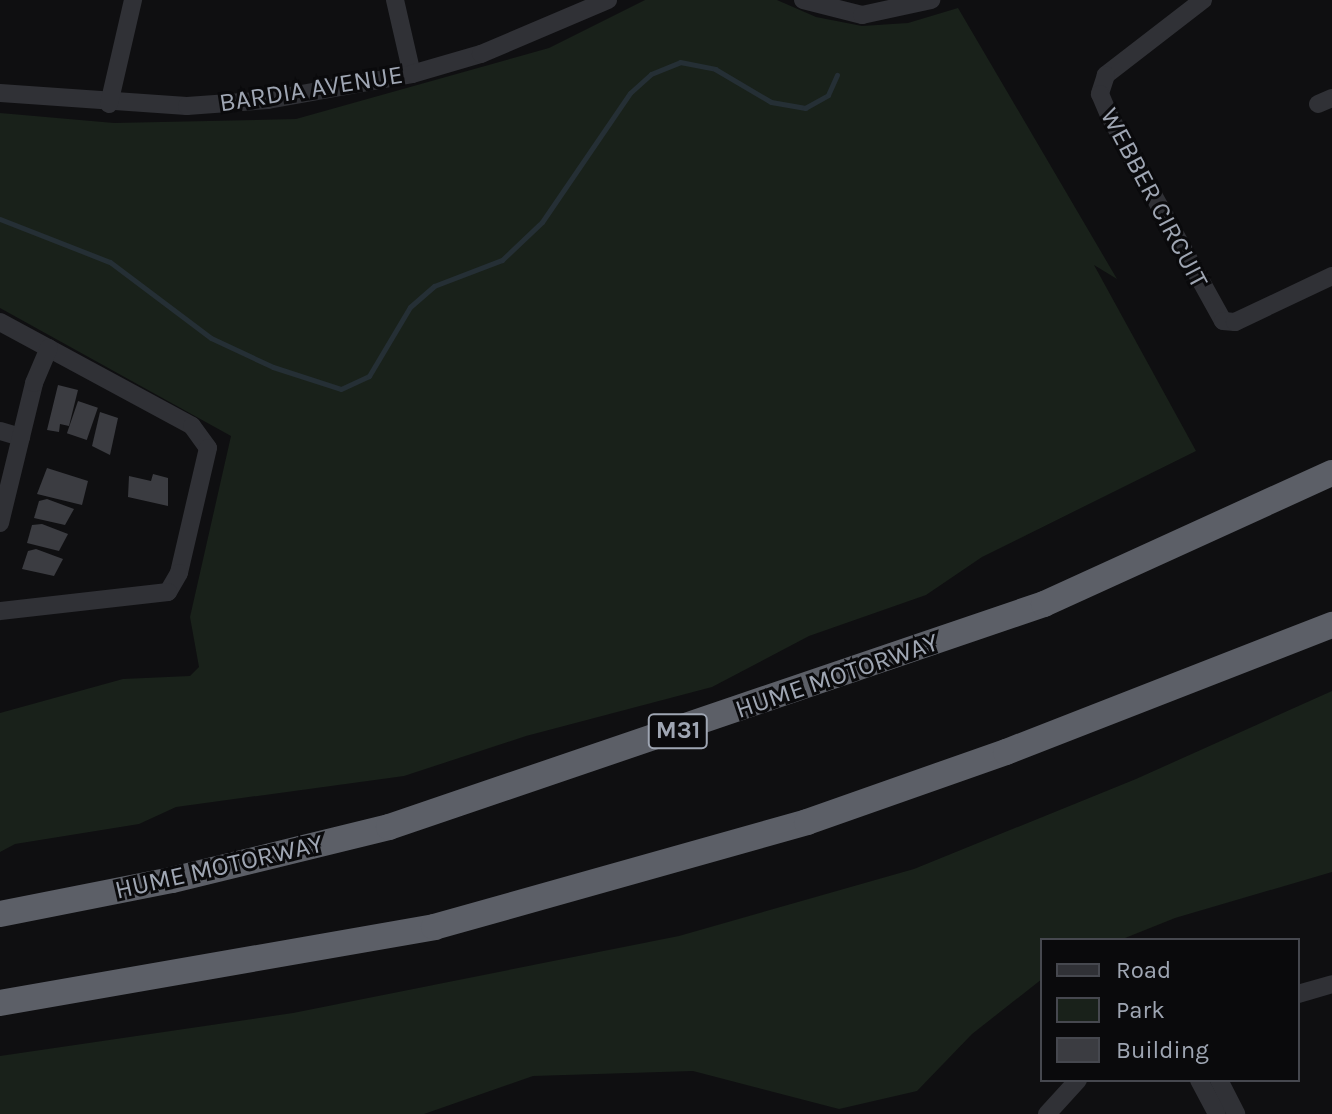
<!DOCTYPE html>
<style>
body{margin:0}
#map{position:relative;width:1332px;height:1114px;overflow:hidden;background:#0f0f11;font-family:Karla,sans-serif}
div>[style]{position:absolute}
.green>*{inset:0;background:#19211a}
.stream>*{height:5px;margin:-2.5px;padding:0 2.5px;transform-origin:2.5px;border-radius:2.5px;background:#252f35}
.building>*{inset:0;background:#3b3c41;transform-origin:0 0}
.minor>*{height:18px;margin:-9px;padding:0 9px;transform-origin:9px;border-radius:9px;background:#303136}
.highway>*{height:26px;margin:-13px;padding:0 13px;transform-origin:13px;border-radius:13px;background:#5c5f67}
span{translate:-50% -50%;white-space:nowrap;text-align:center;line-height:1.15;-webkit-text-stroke:6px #0a0a0c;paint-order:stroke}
.shield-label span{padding:2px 6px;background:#0a0a0c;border:2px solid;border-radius:6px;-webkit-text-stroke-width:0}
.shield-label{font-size:24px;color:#9fa6b3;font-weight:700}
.street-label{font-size:26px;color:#9fa6b3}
.legend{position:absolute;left:1040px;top:938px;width:260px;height:144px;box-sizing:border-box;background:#0a0a0c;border:2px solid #46484f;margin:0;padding:10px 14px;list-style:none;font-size:24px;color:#9fa6b3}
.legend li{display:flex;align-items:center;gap:16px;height:40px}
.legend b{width:40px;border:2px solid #46484f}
</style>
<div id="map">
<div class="green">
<div style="clip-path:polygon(645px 0,777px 0,816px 17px,862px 26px,908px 23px,958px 8px,1117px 279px,1094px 265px,1196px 451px,982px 557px,926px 595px,809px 636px,712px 687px,526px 736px,404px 776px,176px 807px,139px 824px,15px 844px,0 852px,0 713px,123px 679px,190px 676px,199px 667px,190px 617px,231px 436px,0 308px,0 113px,114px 123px,296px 119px,549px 48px)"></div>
<div style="clip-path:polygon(1332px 691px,1332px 872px,1175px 918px,1120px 940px,1042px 940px,1042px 979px,972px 1034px,917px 1091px,839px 1109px,693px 1071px,533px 1076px,424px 1114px,0 1114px,0 1056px,293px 1013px,679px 936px,914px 869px,1136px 779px)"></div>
</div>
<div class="stream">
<div style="left:0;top:219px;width:118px;rotate:21.4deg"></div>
<div style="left:110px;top:262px;width:126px;rotate:37deg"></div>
<div style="left:211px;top:338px;width:68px;rotate:25.1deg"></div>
<div style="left:273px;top:367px;width:71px;rotate:17.9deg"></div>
<div style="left:341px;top:389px;width:31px;rotate:-25deg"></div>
<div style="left:369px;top:376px;width:80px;rotate:-59.3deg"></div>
<div style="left:410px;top:307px;width:32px;rotate:-41deg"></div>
<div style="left:434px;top:286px;width:73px;rotate:-20.9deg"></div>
<div style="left:502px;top:260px;width:55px;rotate:-43.5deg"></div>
<div style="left:542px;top:222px;width:156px;rotate:-55.7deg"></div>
<div style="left:630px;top:93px;width:28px;rotate:-42deg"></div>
<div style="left:651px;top:74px;width:31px;rotate:-22deg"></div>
<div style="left:680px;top:62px;width:36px;rotate:11deg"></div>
<div style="left:715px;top:69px;width:65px;rotate:30.5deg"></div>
<div style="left:771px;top:102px;width:35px;rotate:10deg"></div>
<div style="left:805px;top:108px;width:26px;rotate:-29deg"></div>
<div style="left:828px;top:95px;width:22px;rotate:-66deg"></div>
</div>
<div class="building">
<div style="clip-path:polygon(58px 385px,78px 390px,69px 426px,60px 424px,59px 432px,47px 430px)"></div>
<div style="left:78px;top:401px;width:21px;height:34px;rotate:19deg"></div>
<div style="clip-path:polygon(100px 412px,118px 418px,110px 455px,92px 446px)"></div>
<div style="clip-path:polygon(47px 468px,88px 481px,82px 505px,37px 494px)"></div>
<div style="clip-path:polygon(153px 474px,168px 478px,168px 506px,128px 497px,129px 476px,151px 481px)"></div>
<div style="clip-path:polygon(47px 499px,74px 509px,65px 525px,34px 518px,39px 501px)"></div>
<div style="clip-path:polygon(42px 524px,68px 534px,59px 551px,27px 543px,32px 525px)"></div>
<div style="clip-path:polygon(36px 549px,63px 559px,54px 576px,22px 569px,28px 551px)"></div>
</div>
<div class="minor">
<div style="left:395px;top:0;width:76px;rotate:77.1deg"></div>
<div style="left:803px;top:0;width:61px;rotate:14.3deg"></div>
<div style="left:862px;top:15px;width:71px;rotate:-12.3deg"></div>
<div style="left:1203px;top:0;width:123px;rotate:142.3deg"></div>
<div style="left:1106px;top:75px;width:20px;rotate:108deg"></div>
<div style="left:1100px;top:94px;width:25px;rotate:67deg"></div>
<div style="left:1110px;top:117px;width:233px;rotate:61deg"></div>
<div style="left:1223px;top:321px;width:12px;rotate:5deg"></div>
<div style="left:1235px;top:322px;width:107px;rotate:-25.4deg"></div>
<div style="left:0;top:93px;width:187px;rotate:4deg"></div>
<div style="left:187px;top:106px;width:81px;rotate:-4.2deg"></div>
<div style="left:268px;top:100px;width:146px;rotate:-10.2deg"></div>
<div style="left:412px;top:74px;width:72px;rotate:-16.2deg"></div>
<div style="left:481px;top:54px;width:138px;rotate:-23deg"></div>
<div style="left:109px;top:104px;width:107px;rotate:-77deg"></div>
<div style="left:1318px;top:104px;width:15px;rotate:-23deg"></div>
<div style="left:0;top:322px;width:218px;rotate:28.4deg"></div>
<div style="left:192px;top:426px;width:27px;rotate:54deg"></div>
<div style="left:208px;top:448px;width:128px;rotate:103.1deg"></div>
<div style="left:179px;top:573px;width:22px;rotate:120deg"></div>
<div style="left:168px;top:592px;width:169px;rotate:173.5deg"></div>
<div style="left:0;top:431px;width:22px;rotate:16deg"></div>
<div style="left:0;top:523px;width:144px;rotate:-76.3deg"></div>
<div style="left:34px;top:383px;width:38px;rotate:-67deg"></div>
<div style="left:1298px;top:994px;width:35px;rotate:-16deg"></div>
<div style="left:1199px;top:1080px;width:38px;rotate:62deg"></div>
<div style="left:1219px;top:1080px;width:38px;rotate:63deg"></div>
<div style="left:1047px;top:1114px;width:46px;rotate:-47.6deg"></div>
</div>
<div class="highway">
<div style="left:0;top:914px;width:175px;rotate:-11.2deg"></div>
<div style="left:172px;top:880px;width:223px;rotate:-13.7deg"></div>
<div style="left:389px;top:827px;width:692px;rotate:-18.8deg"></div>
<div style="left:1044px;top:604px;width:316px;rotate:-24.5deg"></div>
<div style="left:0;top:1003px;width:441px;rotate:-9.9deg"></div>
<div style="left:434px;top:927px;width:387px;rotate:-15.7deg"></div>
<div style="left:807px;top:822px;width:211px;rotate:-19.4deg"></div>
<div style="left:1006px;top:752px;width:350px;rotate:-21.3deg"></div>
</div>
<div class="shield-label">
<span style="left:678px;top:731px">M31</span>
</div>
<div class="street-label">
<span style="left:311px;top:89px;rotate:-9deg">BARDIA AVENUE</span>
<span style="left:1154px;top:198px;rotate:62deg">WEBBER CIRCUIT</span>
<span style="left:837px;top:676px;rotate:-19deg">HUME MOTORWAY</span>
<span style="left:219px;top:867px;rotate:-13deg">HUME MOTORWAY</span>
</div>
<ul class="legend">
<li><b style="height:10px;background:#303136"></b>Road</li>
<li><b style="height:22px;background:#19211a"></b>Park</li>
<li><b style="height:22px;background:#3b3c41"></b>Building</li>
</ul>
</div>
